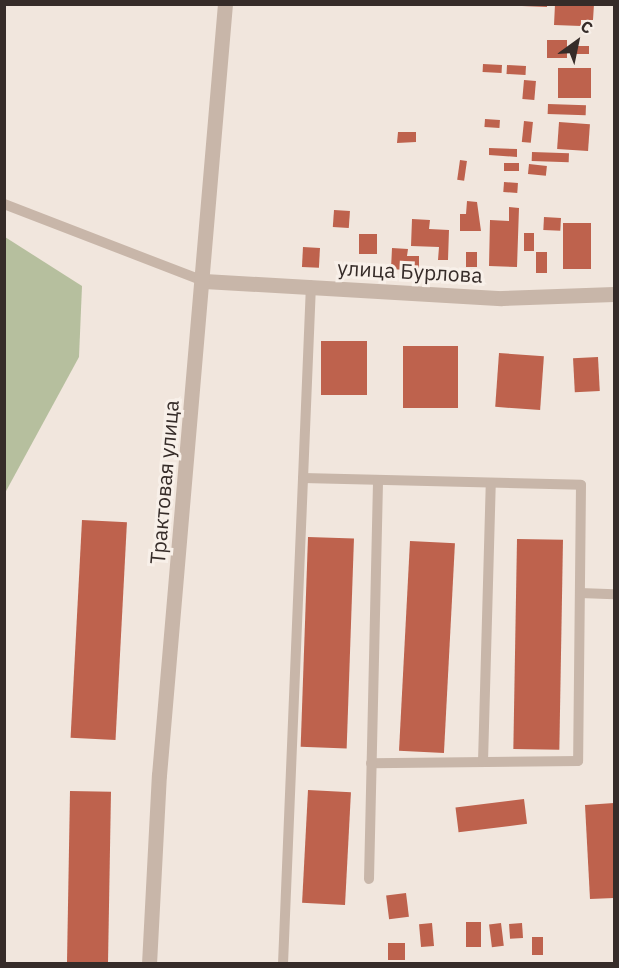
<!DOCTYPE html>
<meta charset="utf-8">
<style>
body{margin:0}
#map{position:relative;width:619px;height:968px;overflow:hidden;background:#f1e6dd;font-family:"IBM Plex Sans",sans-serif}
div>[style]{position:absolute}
.green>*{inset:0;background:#b6bf9e}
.building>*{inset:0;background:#be624d;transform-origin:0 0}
.service>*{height:10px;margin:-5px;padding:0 5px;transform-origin:5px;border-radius:5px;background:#c8b6a9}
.minor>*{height:15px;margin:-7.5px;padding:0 7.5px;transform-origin:7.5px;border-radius:7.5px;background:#c8b6a9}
span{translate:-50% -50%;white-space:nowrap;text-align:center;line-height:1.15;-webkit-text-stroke:6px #f8f0e9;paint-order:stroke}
.street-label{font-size:21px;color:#362c29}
.frame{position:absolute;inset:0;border:6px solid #362c29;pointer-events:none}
.north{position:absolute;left:547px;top:12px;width:60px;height:60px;-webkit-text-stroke:4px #f8f0e9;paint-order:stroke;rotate:33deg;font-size:16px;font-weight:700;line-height:24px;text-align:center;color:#362c29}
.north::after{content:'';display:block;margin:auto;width:21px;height:27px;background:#362c29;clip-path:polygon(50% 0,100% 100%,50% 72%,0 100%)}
</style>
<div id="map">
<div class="green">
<div style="clip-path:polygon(5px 237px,82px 286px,79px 357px,5px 493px)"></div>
</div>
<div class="building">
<div style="clip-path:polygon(522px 4px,547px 4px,547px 7px,522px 6px)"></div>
<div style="clip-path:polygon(555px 4px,594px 4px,593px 20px,581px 20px,581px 26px,554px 25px)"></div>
<div style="left:547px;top:40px;width:20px;height:18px"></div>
<div style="left:574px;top:46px;width:15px;height:8px"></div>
<div style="left:483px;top:64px;width:19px;height:8px;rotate:3deg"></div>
<div style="left:507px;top:65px;width:19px;height:9px;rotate:3deg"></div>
<div style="left:591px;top:68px;width:30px;height:33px;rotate:90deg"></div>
<div style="left:524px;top:80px;width:12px;height:19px;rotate:5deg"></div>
<div style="left:548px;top:104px;width:38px;height:10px;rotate:2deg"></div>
<div style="left:485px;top:119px;width:15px;height:8px;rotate:4deg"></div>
<div style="left:524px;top:121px;width:9px;height:21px;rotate:6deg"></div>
<div style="left:559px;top:122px;width:31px;height:27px;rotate:4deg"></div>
<div style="clip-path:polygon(398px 132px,416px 132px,416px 142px,397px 143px)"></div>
<div style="clip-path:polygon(489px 148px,517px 149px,517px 157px,489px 155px)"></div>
<div style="left:532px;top:152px;width:37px;height:9px;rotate:2deg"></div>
<div style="left:460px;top:160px;width:7px;height:20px;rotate:8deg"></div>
<div style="left:504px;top:163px;width:15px;height:8px"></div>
<div style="left:529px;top:164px;width:18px;height:10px;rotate:6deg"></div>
<div style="left:504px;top:182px;width:14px;height:10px;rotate:4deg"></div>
<div style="clip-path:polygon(467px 201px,477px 202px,481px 231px,460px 231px,460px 214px,466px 214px)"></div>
<div style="clip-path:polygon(509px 207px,519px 208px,517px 267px,489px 266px,490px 220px,509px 221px)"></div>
<div style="left:334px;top:210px;width:16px;height:17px;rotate:4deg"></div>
<div style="left:544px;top:217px;width:17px;height:13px;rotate:3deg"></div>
<div style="clip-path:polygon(412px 219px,430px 220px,429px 229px,449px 230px,448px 260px,438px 260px,439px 247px,411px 246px)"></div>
<div style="left:563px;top:223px;width:28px;height:46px"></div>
<div style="left:524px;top:233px;width:10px;height:18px"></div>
<div style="left:359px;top:234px;width:18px;height:20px"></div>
<div style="left:303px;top:247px;width:17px;height:20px;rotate:3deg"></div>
<div style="clip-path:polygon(392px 248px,408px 249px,407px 256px,419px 256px,419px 271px,391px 269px)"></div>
<div style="left:466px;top:252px;width:11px;height:15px"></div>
<div style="left:536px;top:252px;width:11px;height:21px"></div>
<div style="left:321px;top:341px;width:46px;height:54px"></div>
<div style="left:403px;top:346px;width:55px;height:62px"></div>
<div style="left:499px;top:353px;width:45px;height:54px;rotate:4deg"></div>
<div style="left:598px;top:357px;width:34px;height:25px;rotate:87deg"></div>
<div style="left:82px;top:520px;width:45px;height:218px;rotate:3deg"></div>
<div style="left:308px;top:537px;width:46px;height:210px;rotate:2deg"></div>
<div style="left:517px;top:539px;width:46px;height:210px;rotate:1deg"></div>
<div style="left:410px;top:541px;width:45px;height:210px;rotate:3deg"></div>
<div style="left:308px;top:790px;width:43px;height:113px;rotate:3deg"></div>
<div style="left:70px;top:791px;width:41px;height:173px;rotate:1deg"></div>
<div style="left:524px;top:799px;width:25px;height:69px;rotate:83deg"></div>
<div style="clip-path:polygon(614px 803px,614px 898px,590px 899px,585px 805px)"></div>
<div style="left:406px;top:893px;width:24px;height:20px;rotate:83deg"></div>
<div style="left:466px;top:922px;width:15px;height:25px"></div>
<div style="left:432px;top:923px;width:23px;height:13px;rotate:85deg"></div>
<div style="left:501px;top:923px;width:23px;height:12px;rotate:83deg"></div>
<div style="left:522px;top:923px;width:15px;height:13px;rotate:86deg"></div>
<div style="left:532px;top:937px;width:11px;height:18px"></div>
<div style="left:388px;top:943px;width:17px;height:17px"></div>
</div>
<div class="service">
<div style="left:4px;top:204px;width:214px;rotate:21.1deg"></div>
<div style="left:303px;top:478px;width:278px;rotate:1.4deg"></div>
<div style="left:581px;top:485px;width:276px;rotate:90.6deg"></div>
<div style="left:578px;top:761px;width:207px;rotate:179.4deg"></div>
<div style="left:580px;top:593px;width:34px;rotate:2deg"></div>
<div style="left:483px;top:762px;width:279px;rotate:-88.4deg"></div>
<div style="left:369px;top:879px;width:399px;rotate:-88.7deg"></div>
<div style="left:283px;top:964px;width:679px;rotate:-87.64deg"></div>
</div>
<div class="minor">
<div style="left:204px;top:281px;width:298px;rotate:3.3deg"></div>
<div style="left:502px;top:298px;width:112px;rotate:-2deg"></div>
<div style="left:149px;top:964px;width:189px;rotate:-87deg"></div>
<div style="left:159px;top:775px;width:774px;rotate:-85.11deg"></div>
</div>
<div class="street-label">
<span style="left:410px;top:271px;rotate:3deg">улица Бурлова</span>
<span style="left:164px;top:482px;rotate:-85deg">Трактовая улица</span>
</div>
<div class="frame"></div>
<div class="north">С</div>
</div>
